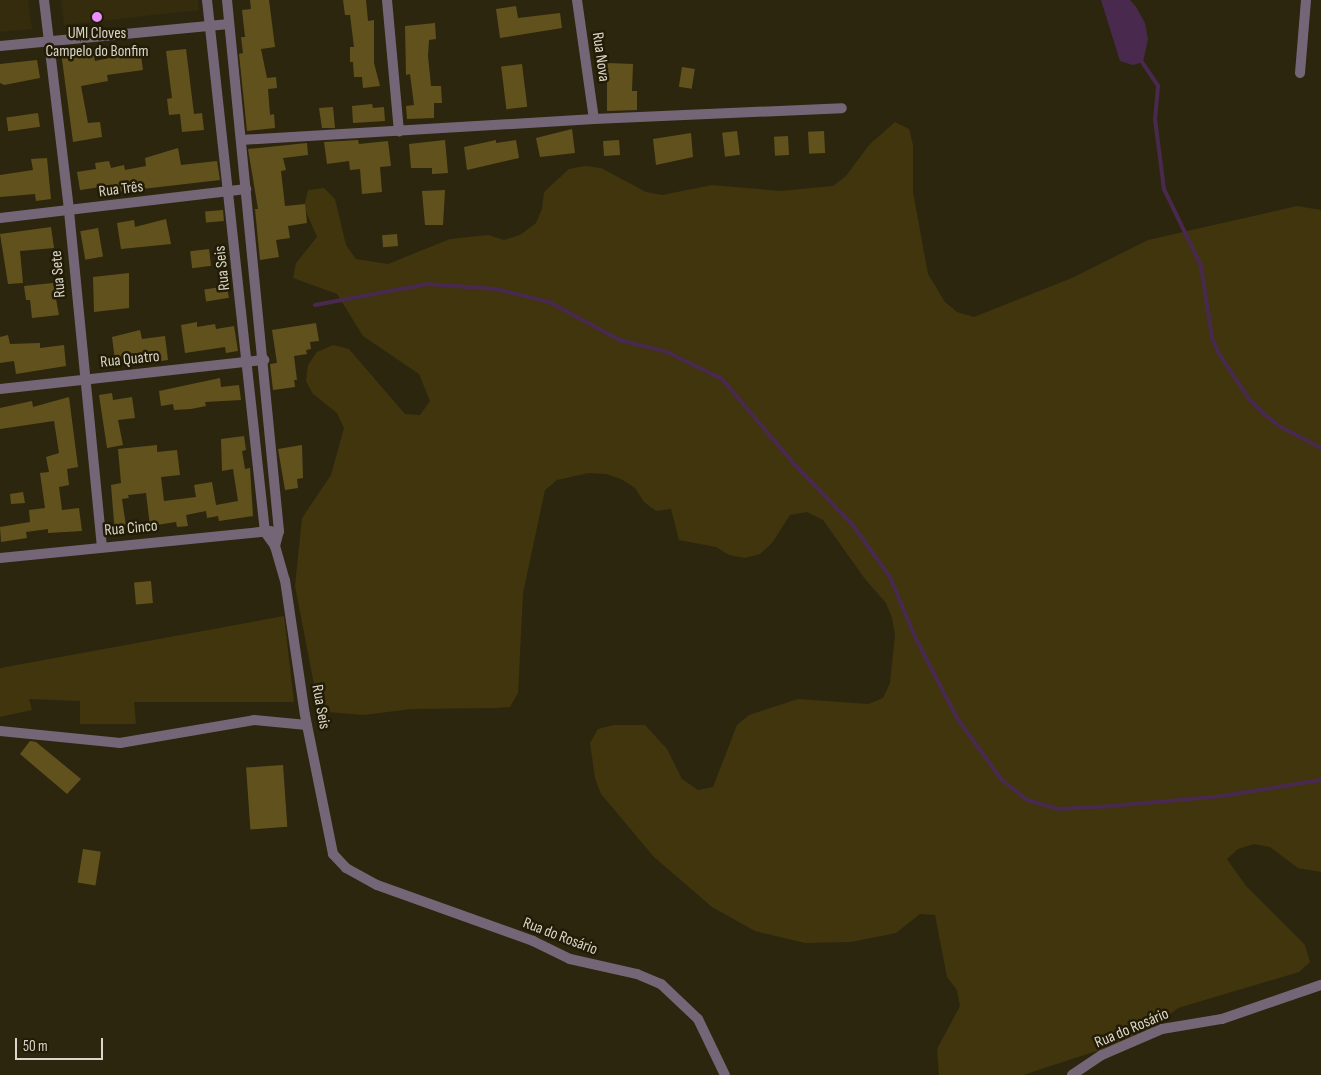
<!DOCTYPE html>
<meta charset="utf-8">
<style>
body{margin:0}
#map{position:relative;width:1321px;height:1075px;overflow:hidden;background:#2c260f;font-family:"Sofia Sans Condensed",sans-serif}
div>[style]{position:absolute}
.built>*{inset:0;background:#352c0e}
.green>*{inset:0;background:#40350d}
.water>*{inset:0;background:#492a4e}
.stream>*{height:4px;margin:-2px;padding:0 2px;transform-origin:2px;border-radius:2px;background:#492a4e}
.building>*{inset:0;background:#61521d;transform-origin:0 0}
.street>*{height:10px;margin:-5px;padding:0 5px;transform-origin:5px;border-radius:5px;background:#756677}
.dots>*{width:14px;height:14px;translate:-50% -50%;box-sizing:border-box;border:2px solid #221c06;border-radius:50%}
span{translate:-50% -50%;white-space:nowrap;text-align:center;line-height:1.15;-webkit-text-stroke:5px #221c06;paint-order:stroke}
.poi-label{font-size:16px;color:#dad6c9}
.street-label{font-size:16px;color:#dad6c9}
.scale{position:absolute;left:15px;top:1038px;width:88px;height:22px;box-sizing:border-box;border:2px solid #dad6c9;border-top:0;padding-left:6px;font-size:15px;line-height:18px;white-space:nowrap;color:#dad6c9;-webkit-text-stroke:4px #221c06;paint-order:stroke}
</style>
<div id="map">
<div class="built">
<div style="clip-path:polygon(0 0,28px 0,32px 29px,0 32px)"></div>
<div style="clip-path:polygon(61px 0,198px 0,199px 10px,64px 25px)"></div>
</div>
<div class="green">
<div style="clip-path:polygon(895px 122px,909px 129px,913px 145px,913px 192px,928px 274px,945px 302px,957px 312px,974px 317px,1072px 278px,1148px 240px,1297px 206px,1321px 210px,1321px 872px,1298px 868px,1270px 847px,1254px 844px,1238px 849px,1227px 859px,1246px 886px,1305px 945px,1310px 962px,1299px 972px,1178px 1008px,1152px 1029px,1124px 1042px,1023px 1075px,939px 1075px,937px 1049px,960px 1006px,957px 990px,947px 977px,935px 915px,920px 914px,896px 933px,851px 942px,805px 943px,755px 931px,712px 907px,654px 857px,601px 794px,595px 778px,590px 743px,598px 729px,614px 725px,645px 725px,667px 749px,682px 779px,698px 790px,713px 787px,737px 725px,749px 715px,798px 699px,868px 704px,883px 698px,890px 683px,895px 635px,892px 618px,886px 603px,865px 579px,823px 520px,807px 512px,790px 515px,772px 543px,760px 554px,745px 558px,729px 555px,716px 547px,679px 540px,671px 509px,656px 511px,644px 502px,635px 488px,621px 479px,606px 474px,589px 473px,557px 480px,545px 490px,523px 593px,518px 693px,510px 707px,495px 708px,411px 709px,364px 715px,328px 712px,317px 700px,295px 586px,302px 518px,331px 475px,344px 428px,337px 413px,313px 394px,306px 381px,308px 365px,317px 352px,333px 345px,349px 349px,405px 414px,420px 415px,430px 401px,419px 374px,363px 336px,337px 294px,293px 278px,296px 263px,317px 237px,304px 207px,308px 190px,324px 188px,335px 199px,346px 245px,356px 259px,388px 264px,450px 239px,488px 235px,504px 240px,520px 235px,536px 223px,542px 209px,544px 192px,569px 169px,585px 166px,601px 168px,646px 192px,662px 195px,712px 185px,780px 191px,833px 186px,846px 176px,869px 145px)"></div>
<div style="clip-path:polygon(284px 616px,294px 702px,134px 702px,136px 724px,80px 724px,80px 701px,29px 699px,32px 710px,0 717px,0 668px)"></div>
</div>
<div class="water">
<div style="clip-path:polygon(1101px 0,1130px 0,1136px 7px,1145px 23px,1148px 39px,1143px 62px,1133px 65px,1120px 61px)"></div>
</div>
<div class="stream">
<div style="left:1140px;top:59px;width:32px;rotate:56deg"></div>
<div style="left:1158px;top:86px;width:33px;rotate:95deg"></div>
<div style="left:1155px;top:119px;width:71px;rotate:82.7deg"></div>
<div style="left:1164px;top:189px;width:85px;rotate:64.3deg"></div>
<div style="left:1201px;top:266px;width:73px;rotate:81.3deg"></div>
<div style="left:1212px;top:338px;width:17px;rotate:66deg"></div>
<div style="left:1219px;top:354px;width:55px;rotate:56deg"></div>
<div style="left:1250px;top:400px;width:20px;rotate:45deg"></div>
<div style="left:1264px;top:414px;width:19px;rotate:39deg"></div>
<div style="left:1279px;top:426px;width:47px;rotate:27.6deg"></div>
<div style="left:315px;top:305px;width:115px;rotate:-10.5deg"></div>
<div style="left:428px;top:284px;width:68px;rotate:4.2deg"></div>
<div style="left:496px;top:289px;width:55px;rotate:13.8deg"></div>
<div style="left:549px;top:302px;width:81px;rotate:28.2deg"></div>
<div style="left:620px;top:340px;width:49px;rotate:14.3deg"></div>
<div style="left:667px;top:352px;width:61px;rotate:26.1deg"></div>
<div style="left:722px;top:379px;width:111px;rotate:49.7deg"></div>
<div style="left:794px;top:464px;width:83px;rotate:46deg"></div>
<div style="left:852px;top:524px;width:65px;rotate:54.4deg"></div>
<div style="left:890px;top:577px;width:65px;rotate:67.4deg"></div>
<div style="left:915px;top:637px;width:91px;rotate:62.6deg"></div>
<div style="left:957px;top:718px;width:75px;rotate:54.2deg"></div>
<div style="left:1001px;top:779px;width:33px;rotate:39deg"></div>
<div style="left:1027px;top:800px;width:33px;rotate:16deg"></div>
<div style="left:1059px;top:809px;width:54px;rotate:-3.2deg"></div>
<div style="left:1113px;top:806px;width:109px;rotate:-5.2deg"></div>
<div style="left:1222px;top:796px;width:100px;rotate:-9.2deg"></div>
</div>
<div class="building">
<div style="clip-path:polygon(250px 0,269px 0,275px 47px,261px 49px,267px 78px,276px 77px,277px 88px,268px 89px,270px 115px,274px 114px,275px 128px,247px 131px,239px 54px,243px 53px,241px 37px,245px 37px,242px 10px,251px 9px)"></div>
<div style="clip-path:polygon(343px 0,366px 0,368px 21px,374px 20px,374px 63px,380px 86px,363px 88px,362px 77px,354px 77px,353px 62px,350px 62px,350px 47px,354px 47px,350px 15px,345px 15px)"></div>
<div style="clip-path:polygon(516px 6px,518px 18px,560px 13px,562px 28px,500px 38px,496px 9px)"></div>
<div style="clip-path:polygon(435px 23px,436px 39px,429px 40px,428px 56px,431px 86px,441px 86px,442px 103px,434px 103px,434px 118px,407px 119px,406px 106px,414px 105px,410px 74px,406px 75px,405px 26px)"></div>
<div style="clip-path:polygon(132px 48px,134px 57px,141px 56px,143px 70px,107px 75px,108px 81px,81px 86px,88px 123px,100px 122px,102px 137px,73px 142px,61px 52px,81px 49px,82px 53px,93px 51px,95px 61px,119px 56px,119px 50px)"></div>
<div style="clip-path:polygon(186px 49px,194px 114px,202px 113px,204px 130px,182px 132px,180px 114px,169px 115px,167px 99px,172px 98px,166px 51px)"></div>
<div style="clip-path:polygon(37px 60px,40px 78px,4px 85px,0 83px,0 64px)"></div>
<div style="clip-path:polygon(607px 63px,633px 64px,632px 91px,637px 91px,637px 110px,607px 111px)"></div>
<div style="left:522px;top:64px;width:43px;height:21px;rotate:83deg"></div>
<div style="left:682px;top:67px;width:13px;height:20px;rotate:9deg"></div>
<div style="clip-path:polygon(372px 104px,373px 108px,384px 107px,385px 121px,353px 123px,352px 106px)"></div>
<div style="clip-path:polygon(333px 107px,335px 128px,322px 128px,319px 108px)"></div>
<div style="left:38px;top:113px;width:14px;height:32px;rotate:82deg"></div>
<div style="clip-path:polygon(572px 129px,575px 153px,540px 157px,536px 138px)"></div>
<div style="left:737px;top:131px;width:24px;height:15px;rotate:83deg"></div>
<div style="left:824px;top:131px;width:22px;height:16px;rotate:87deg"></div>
<div style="clip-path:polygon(691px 133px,693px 157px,656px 165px,653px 139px)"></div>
<div style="left:788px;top:136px;width:19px;height:14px;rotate:87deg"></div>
<div style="clip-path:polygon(358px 140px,359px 144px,388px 141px,391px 166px,380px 167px,382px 192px,362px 194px,360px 169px,350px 170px,349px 161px,327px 164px,324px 142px)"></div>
<div style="clip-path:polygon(445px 140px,448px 173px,432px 174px,432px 168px,411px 168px,409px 144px)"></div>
<div style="clip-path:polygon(496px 140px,496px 143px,516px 140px,519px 158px,467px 170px,464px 147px)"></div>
<div style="left:619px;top:140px;width:15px;height:16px;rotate:86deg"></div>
<div style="clip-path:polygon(307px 143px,308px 155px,283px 158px,286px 170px,281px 171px,285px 206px,305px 204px,307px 223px,288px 226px,290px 238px,276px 240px,279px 257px,260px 260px,255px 209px,258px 209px,248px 149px)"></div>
<div style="clip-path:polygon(178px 148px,181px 165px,217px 161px,220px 180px,116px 192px,115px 185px,80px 190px,77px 172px,96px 169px,95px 163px,109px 161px,111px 168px,124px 165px,125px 170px,146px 166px,145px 158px)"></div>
<div style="clip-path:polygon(47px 158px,51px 199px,36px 201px,35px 194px,0 197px,0 175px,33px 170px,31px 159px)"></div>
<div style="clip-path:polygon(445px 190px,443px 225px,425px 225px,422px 191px)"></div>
<div style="left:223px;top:210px;width:11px;height:18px;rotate:85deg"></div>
<div style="clip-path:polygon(166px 219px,171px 244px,121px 249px,117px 223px,134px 220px,135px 227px)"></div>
<div style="clip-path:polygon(51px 227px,54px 248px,20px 251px,23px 283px,8px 284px,0 234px)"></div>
<div style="left:98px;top:228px;width:29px;height:18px;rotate:80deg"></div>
<div style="left:397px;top:234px;width:12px;height:15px;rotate:85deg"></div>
<div style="left:209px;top:249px;width:17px;height:19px;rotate:83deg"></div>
<div style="clip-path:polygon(129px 273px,129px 308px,94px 312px,93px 277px)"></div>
<div style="clip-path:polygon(53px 283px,59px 315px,32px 318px,30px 300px,26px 300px,24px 286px)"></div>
<div style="left:227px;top:286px;width:12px;height:23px;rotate:81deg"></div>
<div style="clip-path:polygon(197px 322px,197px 327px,215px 324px,216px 329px,234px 326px,238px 351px,226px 353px,225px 347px,185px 353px,181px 325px)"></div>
<div style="clip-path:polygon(316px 323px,319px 341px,310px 342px,311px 349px,306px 350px,307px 354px,294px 356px,297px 380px,294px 380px,295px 387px,273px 390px,270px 364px,277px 363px,272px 330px)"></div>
<div style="clip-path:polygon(140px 330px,142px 339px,165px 336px,168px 360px,147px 363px,146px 357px,115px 360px,112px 337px)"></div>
<div style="clip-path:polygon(8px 335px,10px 344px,40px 343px,40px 348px,64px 345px,66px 366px,16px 374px,14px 361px,0 363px,0 337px)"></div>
<div style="clip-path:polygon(220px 378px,221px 387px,239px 385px,241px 400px,205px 402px,206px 406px,191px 409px,174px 410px,173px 404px,161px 406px,159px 391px)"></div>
<div style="clip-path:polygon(112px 393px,113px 400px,132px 397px,135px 418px,118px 420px,123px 445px,107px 448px,99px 395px)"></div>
<div style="clip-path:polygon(69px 397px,78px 467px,67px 469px,69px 485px,59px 487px,62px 510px,79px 508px,82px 531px,48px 533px,48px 529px,26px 532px,27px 538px,1px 542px,0 527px,30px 522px,29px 510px,45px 508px,40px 473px,49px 472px,46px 457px,59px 453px,54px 421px,0 429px,0 408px,32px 401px,33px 407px)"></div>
<div style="clip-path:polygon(244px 436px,246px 450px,242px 451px,245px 469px,250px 468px,253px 516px,219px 521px,218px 516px,207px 518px,206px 511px,186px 515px,188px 526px,177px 527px,176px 522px,150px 526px,146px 493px,128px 495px,129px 498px,122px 499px,127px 533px,115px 534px,111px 485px,121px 483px,118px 449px,157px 445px,157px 452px,177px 450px,180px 475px,161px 477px,164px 501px,196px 497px,194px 485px,212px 482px,216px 505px,238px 501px,233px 469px,222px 471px,221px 439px)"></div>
<div style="clip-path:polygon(302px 445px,303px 478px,297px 479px,298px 488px,285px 490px,278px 449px)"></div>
<div style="clip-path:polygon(23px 492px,25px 503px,11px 504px,10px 494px)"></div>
<div style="left:151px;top:581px;width:22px;height:17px;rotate:85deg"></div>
<div style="clip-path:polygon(30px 741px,36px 742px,81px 779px,67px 794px,20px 754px)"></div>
<div style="left:283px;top:765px;width:62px;height:37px;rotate:86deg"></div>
<div style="left:83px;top:849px;width:18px;height:34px;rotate:9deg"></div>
</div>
<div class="street">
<div style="left:44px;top:0;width:212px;rotate:83.2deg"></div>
<div style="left:69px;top:211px;width:338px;rotate:84.4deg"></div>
<div style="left:207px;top:0;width:535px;rotate:83.78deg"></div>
<div style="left:265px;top:532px;width:17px;rotate:54deg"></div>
<div style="left:275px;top:546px;width:35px;rotate:74deg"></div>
<div style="left:285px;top:580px;width:136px;rotate:81.6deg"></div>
<div style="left:305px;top:715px;width:142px;rotate:78.6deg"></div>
<div style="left:333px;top:854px;width:19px;rotate:47deg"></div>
<div style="left:346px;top:868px;width:35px;rotate:29deg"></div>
<div style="left:377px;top:885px;width:166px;rotate:19.7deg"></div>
<div style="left:533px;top:941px;width:41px;rotate:25.9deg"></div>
<div style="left:570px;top:959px;width:69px;rotate:12.6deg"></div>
<div style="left:637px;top:974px;width:26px;rotate:23deg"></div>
<div style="left:661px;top:984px;width:51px;rotate:43.4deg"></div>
<div style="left:698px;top:1019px;width:62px;rotate:64.3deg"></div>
<div style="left:227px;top:0;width:534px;rotate:84.41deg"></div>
<div style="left:279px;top:531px;width:16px;rotate:105deg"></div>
<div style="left:387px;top:0;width:132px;rotate:84.8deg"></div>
<div style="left:577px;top:0;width:120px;rotate:81.9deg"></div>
<div style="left:0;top:46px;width:230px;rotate:-5.5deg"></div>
<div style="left:1300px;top:73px;width:73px;rotate:-85.3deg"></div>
<div style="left:241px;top:140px;width:354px;rotate:-3.4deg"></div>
<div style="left:594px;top:119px;width:248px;rotate:-2.5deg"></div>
<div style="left:0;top:218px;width:248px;rotate:-6.7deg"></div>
<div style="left:0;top:389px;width:266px;rotate:-6.3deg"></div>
<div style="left:0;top:558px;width:272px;rotate:-5.7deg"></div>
<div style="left:0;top:731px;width:121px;rotate:5.7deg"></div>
<div style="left:120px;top:743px;width:136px;rotate:-9.7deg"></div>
<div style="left:254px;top:720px;width:53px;rotate:5.4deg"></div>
<div style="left:1072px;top:1075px;width:36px;rotate:-34deg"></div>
<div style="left:1102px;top:1055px;width:65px;rotate:-23.4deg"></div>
<div style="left:1162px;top:1029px;width:61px;rotate:-9.5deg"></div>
<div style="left:1222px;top:1019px;width:105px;rotate:-19deg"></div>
</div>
<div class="dots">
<div style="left:97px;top:17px;background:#eb8dfc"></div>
</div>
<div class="poi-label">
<span style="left:97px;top:43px">UMI Cloves<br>Campelo do Bonfim</span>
</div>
<div class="street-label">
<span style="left:600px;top:57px;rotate:82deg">Rua Nova</span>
<span style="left:121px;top:190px;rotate:-7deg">Rua Três</span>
<span style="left:223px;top:268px;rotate:-96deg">Rua Seis</span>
<span style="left:59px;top:274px;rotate:-95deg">Rua Sete</span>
<span style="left:130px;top:360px;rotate:-6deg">Rua Quatro</span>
<span style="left:131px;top:529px;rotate:-5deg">Rua Cinco</span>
<span style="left:320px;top:707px;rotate:80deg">Rua Seis</span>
<span style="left:560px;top:937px;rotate:21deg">Rua do Rosário</span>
<span style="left:1132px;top:1029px;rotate:-23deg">Rua do Rosário</span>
</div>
<div class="scale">50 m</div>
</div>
